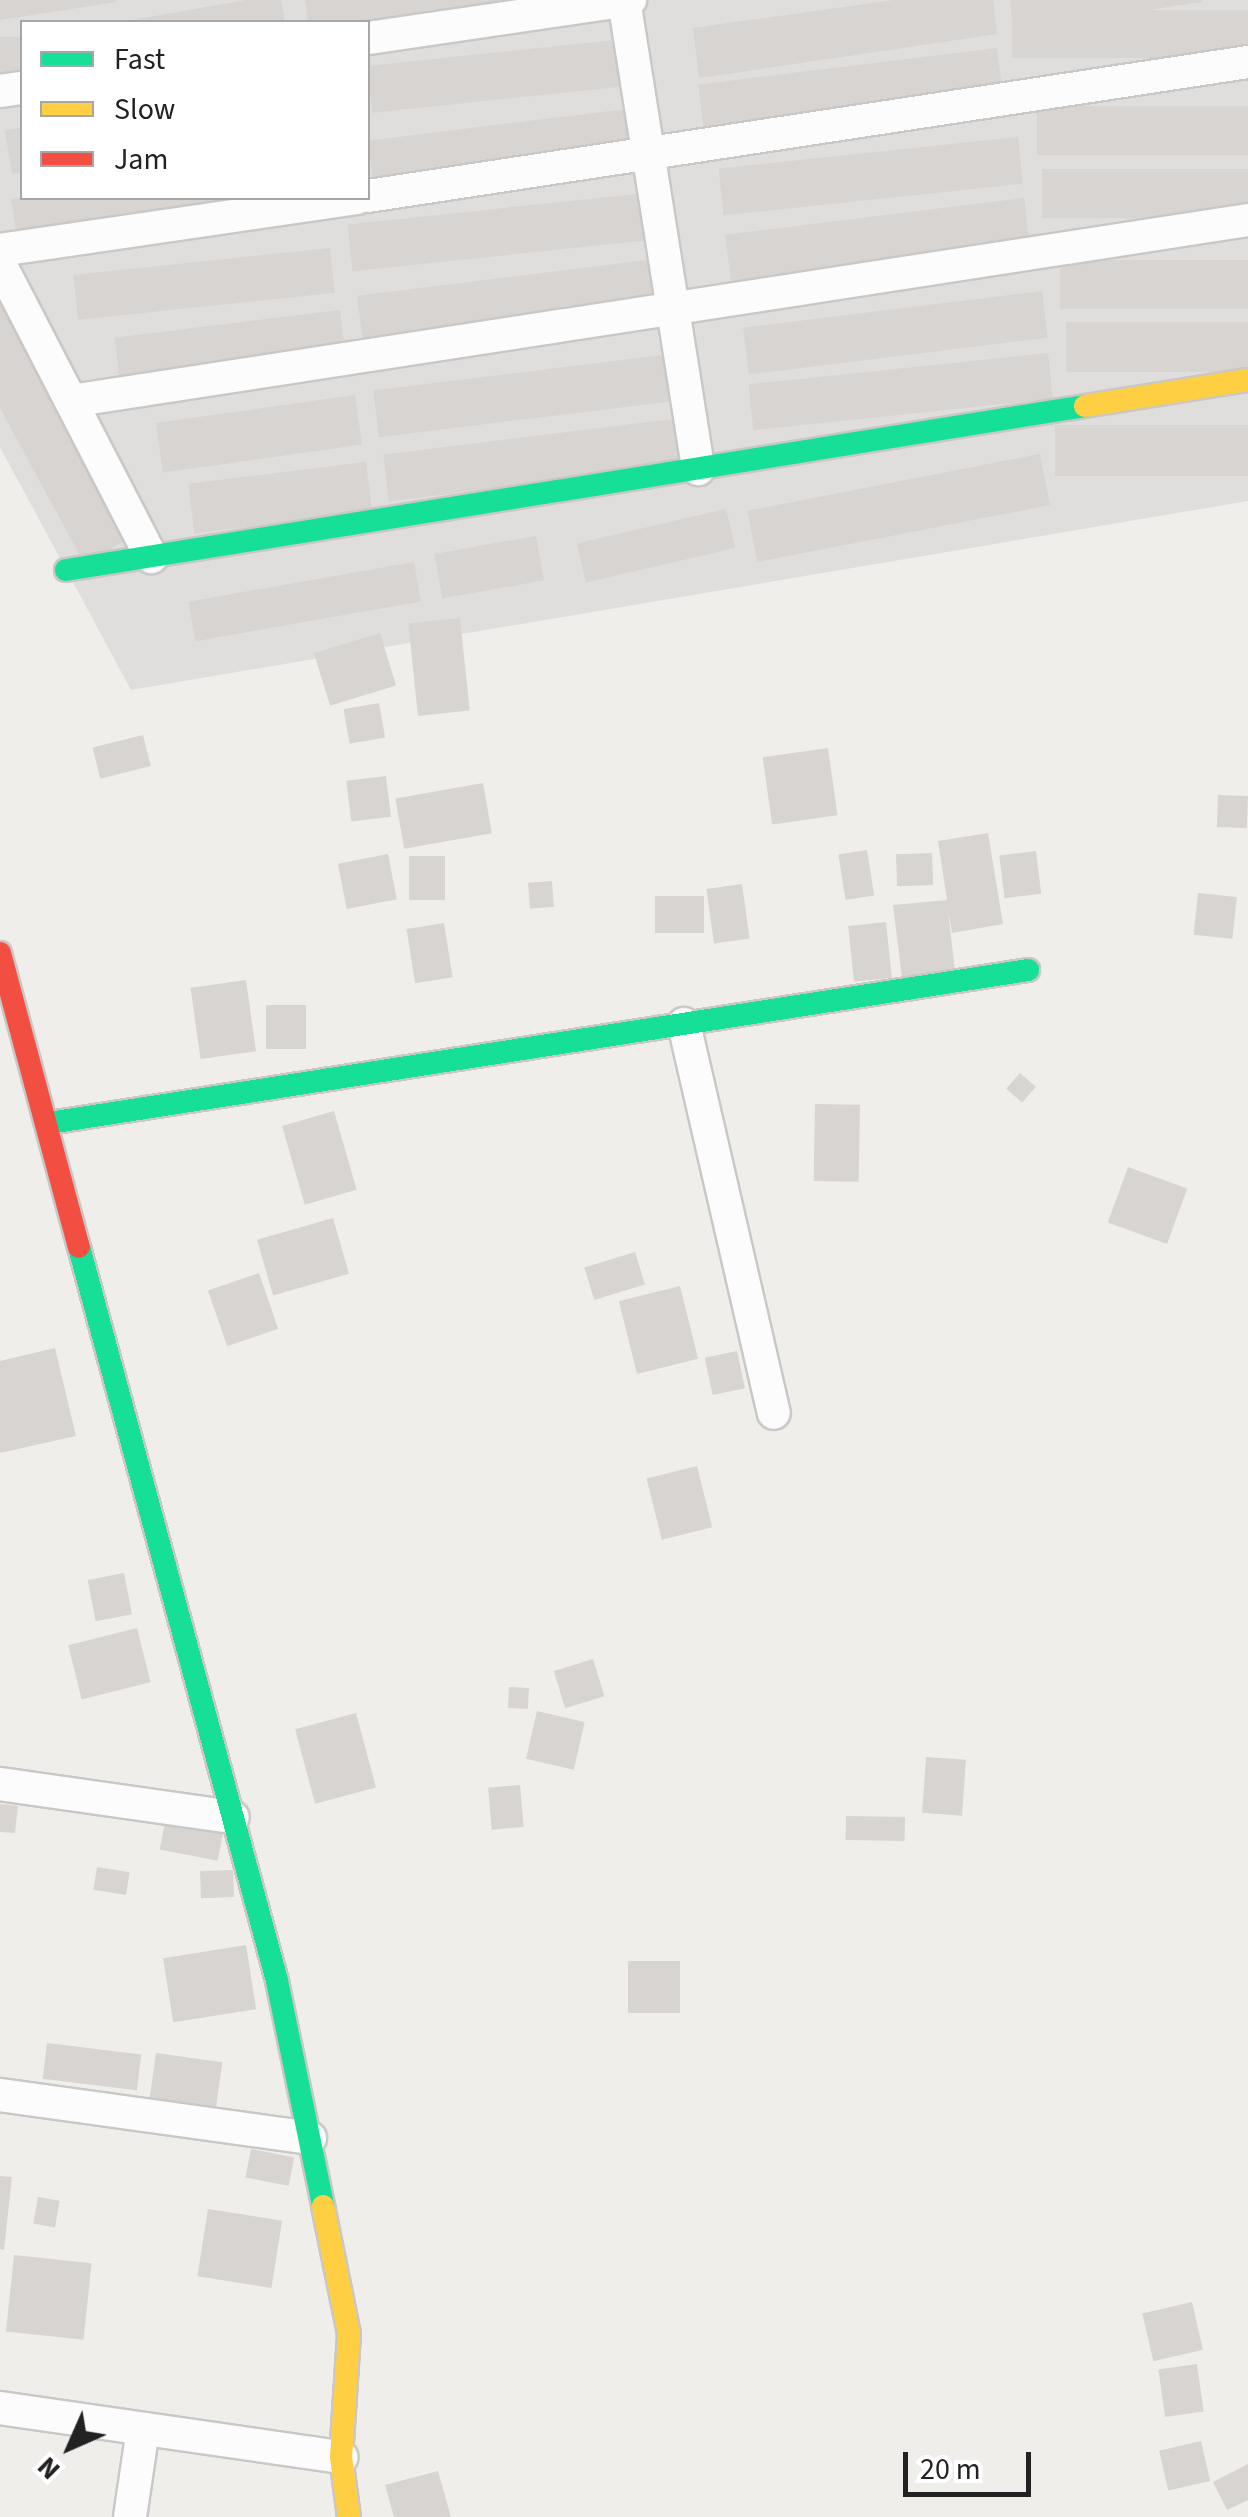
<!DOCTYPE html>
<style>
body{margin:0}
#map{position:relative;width:1248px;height:2517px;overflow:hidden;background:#f0eeeb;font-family:"Source Sans 3",sans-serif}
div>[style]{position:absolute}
.residential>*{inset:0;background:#dfdedc}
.building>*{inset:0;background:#d7d4d2;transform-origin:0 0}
.roads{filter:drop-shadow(2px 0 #c9c8c7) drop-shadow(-2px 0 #c9c8c7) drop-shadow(0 2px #c9c8c7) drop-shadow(0 -2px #c9c8c7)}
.street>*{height:32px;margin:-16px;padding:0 16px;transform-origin:16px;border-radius:16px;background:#fdfcfc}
.fast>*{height:22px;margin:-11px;padding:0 11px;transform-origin:11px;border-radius:11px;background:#16e098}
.slow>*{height:22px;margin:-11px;padding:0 11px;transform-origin:11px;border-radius:11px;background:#ffcf43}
.jam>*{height:22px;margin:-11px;padding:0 11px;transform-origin:11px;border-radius:11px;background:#f24e42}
span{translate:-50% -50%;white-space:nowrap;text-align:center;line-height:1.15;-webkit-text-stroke:9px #fff;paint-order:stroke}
.legend{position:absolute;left:20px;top:20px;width:350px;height:180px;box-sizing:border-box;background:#fff;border:2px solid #a7a7a7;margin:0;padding:12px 18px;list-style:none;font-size:30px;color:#222}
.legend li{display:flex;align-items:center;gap:20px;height:50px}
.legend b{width:50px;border:2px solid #a7a7a7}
.north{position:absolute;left:20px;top:2397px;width:100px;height:100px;-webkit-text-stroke:8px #fff;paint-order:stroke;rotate:225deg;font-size:28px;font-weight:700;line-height:40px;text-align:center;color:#222}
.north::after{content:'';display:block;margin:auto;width:35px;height:45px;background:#222;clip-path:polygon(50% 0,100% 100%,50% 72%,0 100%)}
.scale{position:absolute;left:903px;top:2452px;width:128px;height:45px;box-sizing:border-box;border:5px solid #222;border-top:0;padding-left:12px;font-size:30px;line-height:35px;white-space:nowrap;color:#222;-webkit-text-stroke:8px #fff;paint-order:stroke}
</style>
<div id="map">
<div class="residential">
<div style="clip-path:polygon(evenodd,0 0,1248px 0,1248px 501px,131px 690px,0 447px,0 0,22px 22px,368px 22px,368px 198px,22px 198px,22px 22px)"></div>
</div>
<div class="building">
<div style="clip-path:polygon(0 0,116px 0,116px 2px,0 20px)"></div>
<div style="clip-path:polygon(246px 0,281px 0,285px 22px,121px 22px)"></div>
<div style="clip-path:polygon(305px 0,600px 0,368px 22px,308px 22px)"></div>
<div style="clip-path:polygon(894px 0,993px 0,997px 34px,699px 78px,693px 28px)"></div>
<div style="clip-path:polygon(1010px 0,1201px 0,1202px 2px,1013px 30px)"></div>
<div style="left:1248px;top:10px;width:48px;height:236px;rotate:90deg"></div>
<div style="left:22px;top:37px;width:47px;height:22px;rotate:90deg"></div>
<div style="left:615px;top:40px;width:47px;height:249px;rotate:84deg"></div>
<div style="left:997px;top:48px;width:47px;height:301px;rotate:83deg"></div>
<div style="left:1248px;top:106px;width:49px;height:211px;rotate:90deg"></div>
<div style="left:627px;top:109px;width:46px;height:261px;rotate:83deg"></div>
<div style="clip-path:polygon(22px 128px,22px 172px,12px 174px,5px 130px)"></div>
<div style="left:1018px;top:137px;width:47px;height:301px;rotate:84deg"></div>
<div style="left:1248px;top:169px;width:49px;height:206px;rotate:90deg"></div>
<div style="left:647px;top:193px;width:47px;height:301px;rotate:84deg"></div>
<div style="clip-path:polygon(22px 197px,22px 198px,316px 198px,18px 244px,11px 199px)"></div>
<div style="left:1024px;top:198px;width:47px;height:301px;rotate:83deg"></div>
<div style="left:330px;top:248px;width:45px;height:258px;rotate:84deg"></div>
<div style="left:656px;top:259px;width:47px;height:301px;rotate:83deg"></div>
<div style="left:1248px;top:260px;width:49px;height:188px;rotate:90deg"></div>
<div style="left:1042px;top:291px;width:47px;height:301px;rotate:83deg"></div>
<div style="clip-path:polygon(0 302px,129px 539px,84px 563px,0 408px)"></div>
<div style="left:340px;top:310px;width:46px;height:227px;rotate:83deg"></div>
<div style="left:1248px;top:322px;width:50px;height:182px;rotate:90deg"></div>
<div style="left:1048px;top:353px;width:46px;height:301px;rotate:84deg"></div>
<div style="left:671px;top:354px;width:47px;height:300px;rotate:83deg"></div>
<div style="left:355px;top:395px;width:50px;height:201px;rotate:82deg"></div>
<div style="left:682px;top:418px;width:47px;height:301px;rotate:83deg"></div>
<div style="left:1248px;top:425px;width:51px;height:193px;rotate:90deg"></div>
<div style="left:1040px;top:454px;width:52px;height:298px;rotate:79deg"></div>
<div style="left:366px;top:462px;width:50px;height:179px;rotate:83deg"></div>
<div style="left:726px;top:509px;width:40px;height:153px;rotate:77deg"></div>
<div style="left:536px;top:536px;width:45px;height:103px;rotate:80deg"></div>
<div style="left:414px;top:562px;width:40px;height:229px;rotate:80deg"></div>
<div style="left:460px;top:618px;width:93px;height:52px;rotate:84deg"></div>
<div style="left:380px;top:633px;width:55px;height:69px;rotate:73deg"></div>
<div style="left:379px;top:703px;width:35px;height:36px;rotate:80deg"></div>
<div style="left:143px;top:735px;width:32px;height:52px;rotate:76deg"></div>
<div style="left:828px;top:748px;width:68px;height:66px;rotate:82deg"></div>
<div style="left:386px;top:776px;width:41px;height:40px;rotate:83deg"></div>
<div style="left:483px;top:783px;width:51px;height:89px;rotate:80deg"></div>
<div style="left:1218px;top:795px;width:30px;height:32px;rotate:2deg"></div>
<div style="clip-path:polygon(988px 833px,1003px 924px,952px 933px,948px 911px,956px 979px,903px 986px,893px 905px,947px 900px,938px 841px)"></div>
<div style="left:867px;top:850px;width:46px;height:29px;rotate:81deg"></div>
<div style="left:1036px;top:851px;width:43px;height:37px;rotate:83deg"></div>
<div style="left:932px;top:853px;width:32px;height:36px;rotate:88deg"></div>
<div style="left:388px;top:854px;width:46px;height:51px;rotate:79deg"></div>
<div style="left:409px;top:856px;width:36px;height:44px"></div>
<div style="left:552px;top:881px;width:26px;height:24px;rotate:86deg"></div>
<div style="left:742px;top:884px;width:55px;height:36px;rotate:82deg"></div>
<div style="left:1198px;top:893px;width:39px;height:42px;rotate:6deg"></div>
<div style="left:655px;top:896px;width:49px;height:37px"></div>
<div style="left:886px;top:922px;width:56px;height:38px;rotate:84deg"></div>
<div style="left:444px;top:923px;width:55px;height:38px;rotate:81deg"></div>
<div style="left:246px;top:980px;width:72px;height:56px;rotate:82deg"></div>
<div style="left:266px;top:1005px;width:40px;height:44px"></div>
<div style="left:1020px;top:1073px;width:21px;height:21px;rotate:41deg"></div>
<div style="left:815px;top:1104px;width:45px;height:77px;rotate:1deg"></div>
<div style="left:334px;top:1111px;width:82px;height:54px;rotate:74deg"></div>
<div style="left:1128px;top:1167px;width:63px;height:59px;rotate:20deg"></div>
<div style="left:333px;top:1218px;width:58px;height:79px;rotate:74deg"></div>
<div style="left:635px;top:1252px;width:34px;height:53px;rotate:73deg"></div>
<div style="left:259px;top:1273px;width:59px;height:54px;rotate:71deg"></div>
<div style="left:680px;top:1286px;width:75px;height:63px;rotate:76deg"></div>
<div style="clip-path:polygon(55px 1348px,76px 1436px,0 1453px,0 1361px)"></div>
<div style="left:737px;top:1351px;width:38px;height:33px;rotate:78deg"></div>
<div style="left:697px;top:1466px;width:63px;height:52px;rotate:76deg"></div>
<div style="left:124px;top:1573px;width:42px;height:37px;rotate:79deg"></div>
<div style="left:137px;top:1628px;width:56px;height:71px;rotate:76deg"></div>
<div style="left:593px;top:1659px;width:39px;height:41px;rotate:73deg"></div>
<div style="left:509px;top:1687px;width:20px;height:21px;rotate:3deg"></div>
<div style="left:537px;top:1711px;width:49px;height:49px;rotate:13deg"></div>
<div style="left:356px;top:1713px;width:77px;height:63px;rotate:75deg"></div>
<div style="left:926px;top:1757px;width:40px;height:56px;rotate:4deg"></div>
<div style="left:520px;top:1785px;width:42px;height:32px;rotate:85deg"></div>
<div style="clip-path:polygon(0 1804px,18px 1806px,15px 1833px,0 1832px)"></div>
<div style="left:846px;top:1816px;width:59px;height:24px;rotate:1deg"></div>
<div style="left:166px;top:1817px;width:59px;height:33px;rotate:11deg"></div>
<div style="left:97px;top:1867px;width:33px;height:23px;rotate:9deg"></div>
<div style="left:233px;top:1870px;width:27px;height:33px;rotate:88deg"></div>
<div style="left:246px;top:1945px;width:65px;height:84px;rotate:81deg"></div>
<div style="left:680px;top:1961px;width:52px;height:52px;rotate:90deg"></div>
<div style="left:47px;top:2043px;width:95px;height:36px;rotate:7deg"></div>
<div style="left:156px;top:2053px;width:67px;height:49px;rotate:8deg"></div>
<div style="left:251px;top:2149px;width:44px;height:29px;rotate:11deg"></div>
<div style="clip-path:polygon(0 2176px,12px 2177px,4px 2250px,0 2249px)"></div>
<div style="left:38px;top:2197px;width:22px;height:27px;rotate:10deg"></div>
<div style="left:208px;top:2209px;width:75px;height:68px;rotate:9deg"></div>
<div style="left:14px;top:2255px;width:78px;height:77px;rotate:6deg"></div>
<div style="left:1192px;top:2302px;width:49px;height:51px;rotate:77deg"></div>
<div style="left:1197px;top:2364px;width:48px;height:39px;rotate:82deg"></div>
<div style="left:1201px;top:2441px;width:41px;height:43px;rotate:77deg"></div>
<div style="clip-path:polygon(1248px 2464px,1248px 2500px,1227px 2510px,1213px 2482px)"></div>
<div style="clip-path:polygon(438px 2471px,451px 2517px,394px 2517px,385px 2485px)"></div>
</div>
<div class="roads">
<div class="street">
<div style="left:624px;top:0;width:475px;rotate:81deg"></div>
<div style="left:368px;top:38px;width:265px;rotate:-8.3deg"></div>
<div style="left:0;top:91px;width:22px;rotate:-8deg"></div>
<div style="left:368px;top:196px;width:890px;rotate:-8.66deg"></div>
<div style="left:0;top:250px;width:361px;rotate:-8.3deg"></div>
<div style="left:0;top:264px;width:330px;rotate:62.7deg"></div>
<div style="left:71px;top:401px;width:1191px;rotate:-8.74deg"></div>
<div style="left:684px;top:1024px;width:399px;rotate:77deg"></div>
<div style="left:0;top:1784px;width:235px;rotate:8.1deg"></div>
<div style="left:0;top:2095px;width:313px;rotate:7.9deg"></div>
<div style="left:0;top:2408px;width:345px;rotate:8.2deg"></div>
<div style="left:130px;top:2517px;width:89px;rotate:-81.6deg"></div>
</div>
<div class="fast">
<div style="left:66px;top:570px;width:1032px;rotate:-9.14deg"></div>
<div style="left:49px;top:1123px;width:991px;rotate:-8.88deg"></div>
<div style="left:79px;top:1247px;width:760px;rotate:74.9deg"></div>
<div style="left:277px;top:1981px;width:230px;rotate:78.4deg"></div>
</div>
<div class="slow">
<div style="left:1085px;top:406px;width:165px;rotate:-9.1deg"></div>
<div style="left:323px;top:2206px;width:131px;rotate:78.5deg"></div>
<div style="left:349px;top:2334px;width:123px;rotate:93.7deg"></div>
<div style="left:341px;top:2457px;width:61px;rotate:82.4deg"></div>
</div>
<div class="jam">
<div style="left:0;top:953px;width:304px;rotate:75deg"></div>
</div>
</div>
<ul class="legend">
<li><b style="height:12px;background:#16e098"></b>Fast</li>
<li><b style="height:12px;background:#ffcf43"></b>Slow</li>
<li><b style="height:12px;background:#f24e42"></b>Jam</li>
</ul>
<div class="north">N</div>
<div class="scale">20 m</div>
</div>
